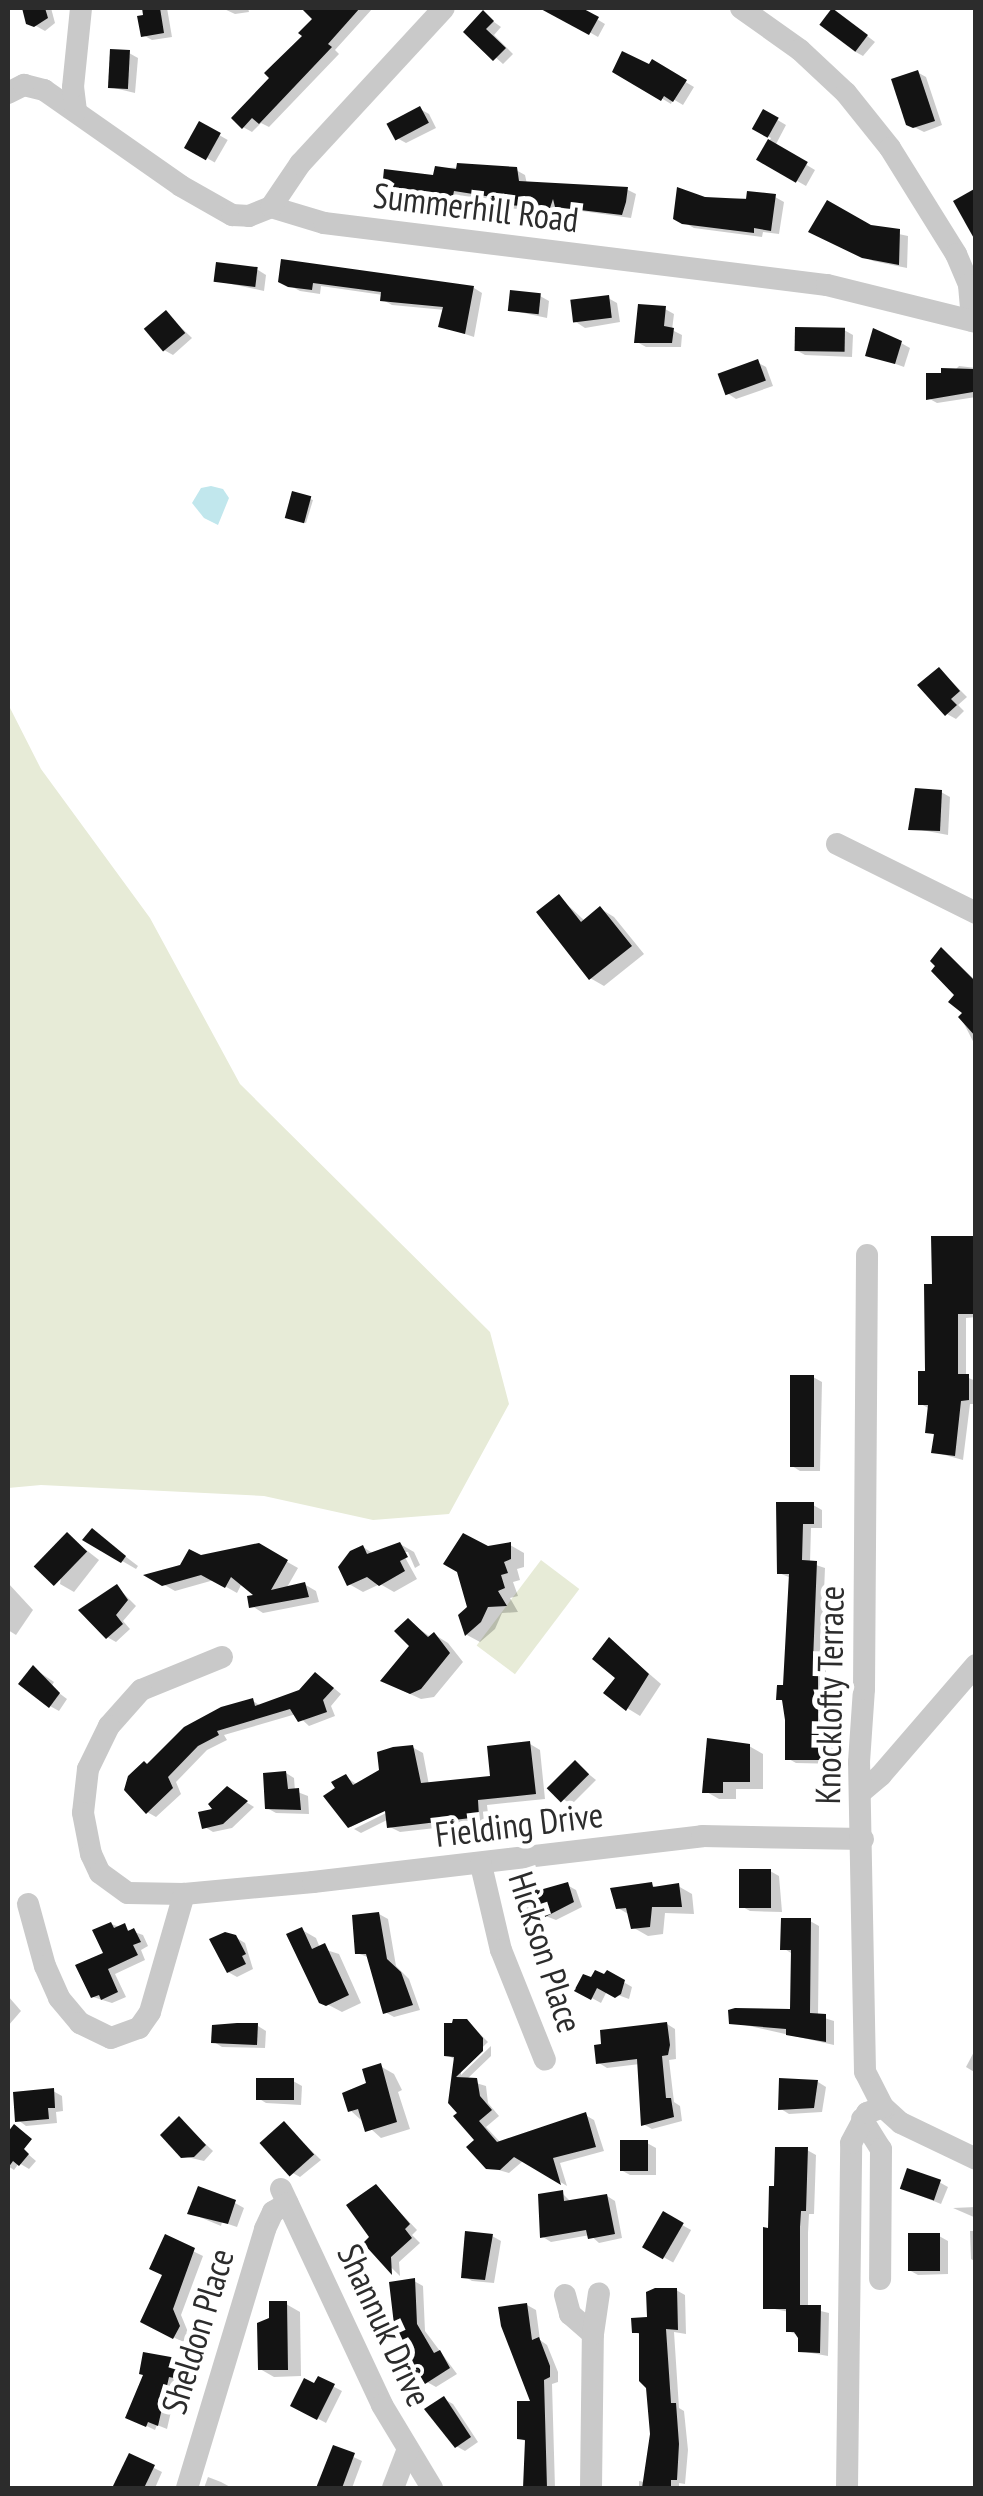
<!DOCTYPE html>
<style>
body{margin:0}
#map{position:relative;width:983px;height:2496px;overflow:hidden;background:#fff;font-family:"PT Sans Narrow",sans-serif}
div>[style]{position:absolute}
.green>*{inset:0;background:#e7ebd7;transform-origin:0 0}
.water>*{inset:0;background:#c1e7ed}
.shadow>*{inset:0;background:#0003;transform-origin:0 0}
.building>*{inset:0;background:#131313;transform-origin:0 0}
.minor>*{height:22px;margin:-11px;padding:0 11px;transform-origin:11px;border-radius:11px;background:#c9c9c9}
span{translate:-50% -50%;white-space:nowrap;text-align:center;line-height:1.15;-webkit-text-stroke:10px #fff;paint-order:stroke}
.street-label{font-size:35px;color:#2c2c2c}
.frame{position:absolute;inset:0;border:10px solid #2c2c2c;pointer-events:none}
</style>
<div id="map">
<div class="green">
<div style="clip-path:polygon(8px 704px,41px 769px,150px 918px,240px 1084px,490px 1332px,509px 1404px,449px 1514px,373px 1520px,264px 1496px,41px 1485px,8px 1488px)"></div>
<div style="left:541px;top:1560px;width:48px;height:107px;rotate:37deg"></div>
</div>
<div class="water">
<div style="clip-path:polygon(211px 486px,223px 489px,229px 498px,218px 525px,204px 518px,192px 503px,201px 488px)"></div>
</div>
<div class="shadow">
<div style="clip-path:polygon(24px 8px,51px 8px,55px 23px,45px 31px,29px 22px)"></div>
<div style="clip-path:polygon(145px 8px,167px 8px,172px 37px,152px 40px,143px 35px)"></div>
<div style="clip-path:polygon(222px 8px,248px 8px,249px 12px,235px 14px)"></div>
<div style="clip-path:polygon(315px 8px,373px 8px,335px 50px,339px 54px,269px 127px,261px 123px,252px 132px,243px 127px,316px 18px,310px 13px)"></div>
<div style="clip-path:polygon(564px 8px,587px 8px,585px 12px,605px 24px,598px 37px,561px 16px)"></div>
<div style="clip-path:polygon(834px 10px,875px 42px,863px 56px,854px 51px)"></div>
<div style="clip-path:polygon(483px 14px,501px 27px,494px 35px,513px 54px,503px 64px,466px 31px)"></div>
<div style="clip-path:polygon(129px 53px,138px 58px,135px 93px,110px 87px)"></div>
<div style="clip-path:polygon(653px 63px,694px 87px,683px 105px,673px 99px,671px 104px,615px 70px,650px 67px)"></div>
<div style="clip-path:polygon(917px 72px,926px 77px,942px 125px,924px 132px,908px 124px)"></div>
<div style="clip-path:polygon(420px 109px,429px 114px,436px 128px,406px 143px,397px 138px)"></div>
<div style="clip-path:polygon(764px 112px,786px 125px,775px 146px,815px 170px,806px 186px,759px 159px,771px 138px,754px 128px)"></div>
<div style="left:200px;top:124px;width:32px;height:26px;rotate:30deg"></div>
<div style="clip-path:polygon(496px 167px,516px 170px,525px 175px,527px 184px,628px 190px,636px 194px,631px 218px,560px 208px,559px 212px,503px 208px,495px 199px,393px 193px,384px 188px,435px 178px,437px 168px)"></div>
<div style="clip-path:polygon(775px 197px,784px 202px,779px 234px,763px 232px,762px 237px,694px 228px,676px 218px,704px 200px)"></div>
<div style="clip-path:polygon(871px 228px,908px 236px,907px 268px,873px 261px,820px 236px)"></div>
<div style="clip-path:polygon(284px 262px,474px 288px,482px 293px,474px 337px,441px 326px,445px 310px,392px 305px,383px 300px,383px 295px,321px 286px,320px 294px,300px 291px,281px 281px)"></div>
<div style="clip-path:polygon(258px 270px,266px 275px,264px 291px,217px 281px)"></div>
<div style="clip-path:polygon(540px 296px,549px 301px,547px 318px,510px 310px)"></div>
<div style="clip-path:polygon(608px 298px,617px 303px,620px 322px,585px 328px,576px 322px)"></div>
<div style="clip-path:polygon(665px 309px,674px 314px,672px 330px,682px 335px,681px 347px,646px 347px,637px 342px)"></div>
<div style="clip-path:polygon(166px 313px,192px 338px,173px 355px,164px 350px)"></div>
<div style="clip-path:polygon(844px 330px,853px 335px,852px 357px,805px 355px,796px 350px)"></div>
<div style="clip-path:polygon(901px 343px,910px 348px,904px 367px,868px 354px)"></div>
<div style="clip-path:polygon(757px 362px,766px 367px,773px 386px,736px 399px,727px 393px)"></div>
<div style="clip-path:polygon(959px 366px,976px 368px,976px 397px,937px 403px,928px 398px)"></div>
<div style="clip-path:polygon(310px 499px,313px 500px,306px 523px,290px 518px)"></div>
<div style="clip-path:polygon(940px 670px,967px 697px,958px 705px,964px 711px,956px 719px,947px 714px)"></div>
<div style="clip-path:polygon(941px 792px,950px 797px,948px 835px,911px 828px)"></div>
<div style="clip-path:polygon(559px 897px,585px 921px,601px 909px,614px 917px,644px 954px,604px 986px,590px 978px)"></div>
<div style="clip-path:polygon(949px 955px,976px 981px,976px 1047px,961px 1018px,966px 1013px)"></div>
<div style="clip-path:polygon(976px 1238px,976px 1317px,966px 1318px,966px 1377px,976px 1381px,976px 1404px,970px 1404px,963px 1460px,934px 1452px,936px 1436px,928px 1431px,930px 1409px,921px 1404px,928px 1374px,934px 1287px)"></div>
<div style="clip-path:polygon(813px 1377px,822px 1382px,820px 1471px,800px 1471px,792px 1466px)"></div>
<div style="clip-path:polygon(779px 1505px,813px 1505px,822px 1510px,822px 1528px,811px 1528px,810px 1563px,825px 1568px,821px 1665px,826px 1668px,826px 1731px,834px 1736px,840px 1764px,796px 1763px,787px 1758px,785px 1702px,779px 1699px,785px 1687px,791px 1578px,779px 1573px)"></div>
<div style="clip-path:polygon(92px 1531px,138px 1566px,136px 1569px,86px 1540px)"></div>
<div style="clip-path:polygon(67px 1535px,99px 1560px,74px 1592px,60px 1584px)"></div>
<div style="clip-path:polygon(400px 1544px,414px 1552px,420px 1565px,415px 1568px,408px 1552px,402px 1552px,417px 1579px,394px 1592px,380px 1584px,363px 1592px,349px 1584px,363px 1547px,374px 1554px)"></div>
<div style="clip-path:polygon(510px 1545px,524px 1553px,524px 1567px,517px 1569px,520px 1580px,513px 1582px,518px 1596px,510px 1598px,518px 1612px,502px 1613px,495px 1629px,480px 1642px,467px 1635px,460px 1616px,469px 1608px,488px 1549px)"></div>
<div style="clip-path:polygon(259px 1546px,298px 1568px,286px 1589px,304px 1584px,316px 1591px,319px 1602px,263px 1613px,252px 1606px,258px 1596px,242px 1583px,237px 1593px,214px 1580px,175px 1591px,149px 1576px,200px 1558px)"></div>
<div style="clip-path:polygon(8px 1583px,33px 1610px,16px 1635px,8px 1630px)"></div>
<div style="clip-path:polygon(117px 1587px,136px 1606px,123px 1621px,130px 1629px,116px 1642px,107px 1637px)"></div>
<div style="clip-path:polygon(408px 1621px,432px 1638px,435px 1635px,448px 1643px,463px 1662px,434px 1697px,421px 1699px,397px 1688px,413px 1646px)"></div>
<div style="clip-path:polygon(610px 1640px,661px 1684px,640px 1716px,627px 1708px)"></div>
<div style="clip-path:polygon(33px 1668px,54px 1682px,51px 1687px,67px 1699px,59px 1711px,50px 1706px)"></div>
<div style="clip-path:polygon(324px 1680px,341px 1694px,331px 1706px,335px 1716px,309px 1726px,296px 1714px,224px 1735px,227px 1740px,207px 1750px,176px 1782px,181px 1794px,156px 1817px,147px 1812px,149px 1767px,253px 1701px,261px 1706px)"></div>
<div style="clip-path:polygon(530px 1744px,540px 1750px,545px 1799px,487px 1805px,489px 1822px,400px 1832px,390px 1827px,389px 1819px,361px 1833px,354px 1829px,398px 1807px,396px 1803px,351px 1827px,326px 1796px,346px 1777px,358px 1785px,412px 1747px,423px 1753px,429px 1785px,493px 1779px)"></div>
<div style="clip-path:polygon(749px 1746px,763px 1754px,763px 1789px,736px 1789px,736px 1799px,719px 1799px,705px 1791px)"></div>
<div style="clip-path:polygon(575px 1763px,596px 1780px,571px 1805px,551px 1789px)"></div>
<div style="clip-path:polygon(286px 1773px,294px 1778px,295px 1791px,308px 1796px,309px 1814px,276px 1813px,267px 1808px)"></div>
<div style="clip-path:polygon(227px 1790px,254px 1807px,232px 1828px,213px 1832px,205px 1827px)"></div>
<div style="clip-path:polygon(770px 1871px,779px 1876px,782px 1912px,750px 1911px,741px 1906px)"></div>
<div style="clip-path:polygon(567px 1885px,576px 1890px,582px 1907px,556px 1920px,530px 1910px)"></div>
<div style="clip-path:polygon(652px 1885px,658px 1889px,678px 1886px,692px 1894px,694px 1914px,665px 1913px,663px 1934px,648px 1936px,634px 1928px,630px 1915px,618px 1908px)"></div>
<div style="clip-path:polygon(379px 1914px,388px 1919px,396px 1966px,409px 1979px,420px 2010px,394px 2017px,385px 2012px,370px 1958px,357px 1953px)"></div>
<div style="clip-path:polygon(810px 1921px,819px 1926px,818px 2016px,834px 2021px,834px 2045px,732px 2022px,793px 2011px,791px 1953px,783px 1948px)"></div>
<div style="clip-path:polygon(111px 1924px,143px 1935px,148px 1946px,141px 1950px,145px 1960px,115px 1974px,126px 1997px,112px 2003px,93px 1997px)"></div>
<div style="clip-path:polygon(302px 1930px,316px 1938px,320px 1948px,339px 1954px,361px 2003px,342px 2012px,321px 2001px)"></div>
<div style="clip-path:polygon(235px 1937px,245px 1943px,253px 1969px,237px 1977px,228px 1972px)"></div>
<div style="clip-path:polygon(608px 1973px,632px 1987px,629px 1999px,607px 1991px,601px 2003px,577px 1990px)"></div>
<div style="clip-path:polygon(8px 1996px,21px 2011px,8px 2026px)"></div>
<div style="clip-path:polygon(467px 2021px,488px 2042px,461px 2068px,461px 2075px,491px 2046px,491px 2056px,466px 2080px,486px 2086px,488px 2103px,499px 2116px,486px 2127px,501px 2143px,585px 2115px,594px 2120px,604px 2151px,560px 2163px,567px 2186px,524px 2160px,509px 2173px,488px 2167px,478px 2140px,451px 2102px,456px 2060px,447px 2055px)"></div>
<div style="clip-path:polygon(667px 2024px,675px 2029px,676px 2059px,669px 2060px,674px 2102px,680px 2106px,682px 2121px,652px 2129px,643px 2124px,640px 2064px,607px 2068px,599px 2063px)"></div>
<div style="clip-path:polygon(258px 2026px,266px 2031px,265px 2048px,222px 2047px,214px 2042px)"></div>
<div style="clip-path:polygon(976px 2048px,976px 2073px,966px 2067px)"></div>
<div style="clip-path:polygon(380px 2066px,394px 2074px,402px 2090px,398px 2092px,410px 2129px,381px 2138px,350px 2110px)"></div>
<div style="clip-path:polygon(293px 2081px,302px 2086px,301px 2105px,266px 2103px,258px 2098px)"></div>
<div style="clip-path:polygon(782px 2081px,818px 2082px,826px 2087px,822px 2112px,789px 2114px,781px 2109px)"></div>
<div style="clip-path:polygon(53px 2091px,62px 2096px,63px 2111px,56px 2112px,57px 2123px,26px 2126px,18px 2120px)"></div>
<div style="clip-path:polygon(179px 2119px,213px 2151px,204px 2161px,183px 2156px)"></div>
<div style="clip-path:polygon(284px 2124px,321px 2160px,300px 2177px,291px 2172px)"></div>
<div style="clip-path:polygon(8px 2137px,36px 2161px,29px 2169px,19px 2163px,14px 2170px,8px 2166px)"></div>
<div style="clip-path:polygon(647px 2143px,656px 2148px,656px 2175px,630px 2175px,621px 2170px)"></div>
<div style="clip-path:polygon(807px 2150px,816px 2155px,814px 2214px,809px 2214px,808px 2233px,808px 2308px,829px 2313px,828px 2356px,800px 2351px,800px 2336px,788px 2331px,789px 2312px,765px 2307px,777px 2188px)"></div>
<div style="clip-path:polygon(939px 2182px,948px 2187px,941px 2204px,911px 2192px)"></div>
<div style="clip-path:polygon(376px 2187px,417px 2230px,412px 2235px,420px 2243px,399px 2262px,400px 2276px,366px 2243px,372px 2237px)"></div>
<div style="clip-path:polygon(562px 2193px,572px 2203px,607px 2196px,615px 2201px,622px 2238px,599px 2243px,590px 2235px,551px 2242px,543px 2237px)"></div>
<div style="clip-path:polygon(235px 2203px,244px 2208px,237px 2227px,222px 2222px,221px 2226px,190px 2213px)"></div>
<div style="clip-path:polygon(976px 2207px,976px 2218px,953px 2208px)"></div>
<div style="left:664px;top:2215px;width:31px;height:37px;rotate:29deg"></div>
<div style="clip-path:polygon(970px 2231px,976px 2231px,976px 2262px,971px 2259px)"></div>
<div style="clip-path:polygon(492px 2236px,501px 2241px,494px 2283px,472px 2281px,464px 2276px)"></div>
<div style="clip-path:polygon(939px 2236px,948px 2241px,948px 2274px,918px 2275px,909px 2270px)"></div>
<div style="clip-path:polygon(166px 2238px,203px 2256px,181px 2315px,188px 2332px,183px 2342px,151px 2326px,165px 2275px)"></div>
<div style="clip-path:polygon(414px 2281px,423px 2286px,425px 2331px,457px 2374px,436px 2387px,427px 2382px,397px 2332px)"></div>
<div style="clip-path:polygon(676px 2290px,685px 2295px,686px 2334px,674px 2332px,679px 2408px,684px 2411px,688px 2450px,685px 2484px,679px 2483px,679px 2488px,639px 2488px,639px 2481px,645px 2482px,653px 2434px,641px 2335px,635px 2332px)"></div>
<div style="clip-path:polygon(286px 2304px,300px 2312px,301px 2376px,274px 2377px,260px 2369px,271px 2320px)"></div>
<div style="clip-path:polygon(527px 2305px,536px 2310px,540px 2340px,547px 2345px,558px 2372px,558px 2382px,552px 2384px,555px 2488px,525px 2488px,527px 2442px,520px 2438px,534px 2404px)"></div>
<div style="clip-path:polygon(181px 2361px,190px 2366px,187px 2382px,178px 2381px,167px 2429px,157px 2425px,155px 2430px,128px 2417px)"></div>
<div style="clip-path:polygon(319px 2379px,342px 2391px,326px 2423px,293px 2405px)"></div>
<div style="clip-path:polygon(444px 2399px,453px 2404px,478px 2442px,465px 2451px,456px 2446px)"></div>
<div style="clip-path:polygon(334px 2448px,362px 2461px,352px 2488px,319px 2488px)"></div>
<div style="clip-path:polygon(130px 2456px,162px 2472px,155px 2488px,115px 2488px)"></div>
<div style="clip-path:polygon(208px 2477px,221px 2482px,232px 2488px,204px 2488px)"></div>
</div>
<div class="building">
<div style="clip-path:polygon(22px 8px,45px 8px,48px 18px,34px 27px,26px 24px)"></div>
<div style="clip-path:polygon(142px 8px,160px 8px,164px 33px,141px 37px,137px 16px,143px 15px)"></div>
<div style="clip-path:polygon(301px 8px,360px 8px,328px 44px,332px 47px,259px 124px,252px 118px,242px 129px,231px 118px,269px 78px,264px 73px,302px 36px,298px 33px,312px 19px)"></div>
<div style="clip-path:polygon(539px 8px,582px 8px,599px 17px,589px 35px)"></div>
<div style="left:832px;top:8px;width:45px;height:21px;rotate:37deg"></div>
<div style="clip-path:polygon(483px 10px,494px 21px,486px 29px,506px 48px,493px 61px,463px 32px)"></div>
<div style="left:110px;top:49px;width:20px;height:39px;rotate:3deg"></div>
<div style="clip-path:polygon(622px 51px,649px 64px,652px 59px,687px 80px,673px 102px,664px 96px,661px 101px,612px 72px)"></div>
<div style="clip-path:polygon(918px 70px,935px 121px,913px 128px,906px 125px,891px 79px)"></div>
<div style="left:420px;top:106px;width:19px;height:38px;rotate:62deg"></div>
<div style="left:763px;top:109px;width:18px;height:23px;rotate:29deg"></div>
<div style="left:199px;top:121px;width:25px;height:31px;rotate:29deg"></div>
<div style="left:768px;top:139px;width:46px;height:24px;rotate:30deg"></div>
<div style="clip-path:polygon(457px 163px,517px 167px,519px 181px,628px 187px,626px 202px,622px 215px,555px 207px,553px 199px,550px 208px,492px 204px,492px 197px,454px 191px,453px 196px,382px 189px,384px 169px,433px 175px,435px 166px,456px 169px)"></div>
<div style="clip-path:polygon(677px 187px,705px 197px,746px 199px,747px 191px,776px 194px,771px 231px,754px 228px,754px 233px,682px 224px,673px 219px)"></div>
<div style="clip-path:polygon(976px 188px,976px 242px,953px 201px)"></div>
<div style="clip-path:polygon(827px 200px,871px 225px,900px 229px,899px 265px,862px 258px,808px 232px)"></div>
<div style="clip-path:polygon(281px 259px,474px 286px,465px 334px,438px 327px,443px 307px,380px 301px,381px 292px,313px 283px,312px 290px,288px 287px,278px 282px)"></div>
<div style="left:216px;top:262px;width:42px;height:20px;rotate:7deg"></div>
<div style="left:510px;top:290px;width:31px;height:21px;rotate:6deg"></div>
<div style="left:609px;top:295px;width:23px;height:39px;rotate:83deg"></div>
<div style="clip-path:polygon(638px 304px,666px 306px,664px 326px,674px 328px,672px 343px,634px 343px)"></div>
<div style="left:166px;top:310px;width:30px;height:29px;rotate:50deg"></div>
<div style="left:795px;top:327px;width:50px;height:24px;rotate:1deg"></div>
<div style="clip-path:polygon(873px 328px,902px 341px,895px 364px,865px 356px)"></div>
<div style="left:758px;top:359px;width:23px;height:43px;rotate:70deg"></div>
<div style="clip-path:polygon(941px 368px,973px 369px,973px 392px,926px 400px,926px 373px,941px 373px)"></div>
<div style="left:292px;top:491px;width:20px;height:28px;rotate:15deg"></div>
<div style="clip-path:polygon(939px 667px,960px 691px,951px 699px,957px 705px,945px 716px,917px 685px)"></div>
<div style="clip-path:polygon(915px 788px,942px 790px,940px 831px,908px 830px)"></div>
<div style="clip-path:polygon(559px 894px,581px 922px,600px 906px,632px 946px,589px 980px,536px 912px)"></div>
<div style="clip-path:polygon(941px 947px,976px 982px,976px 1037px,958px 1017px,962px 1013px,948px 1002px,954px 995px,931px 971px,935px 966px,930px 961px)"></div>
<div style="clip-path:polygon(931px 1236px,976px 1236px,975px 1314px,958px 1314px,958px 1374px,969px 1374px,969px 1400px,961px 1401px,955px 1456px,931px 1453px,934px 1434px,925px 1433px,928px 1405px,918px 1405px,918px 1371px,925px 1371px,924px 1284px,932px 1284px)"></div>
<div style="left:790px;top:1375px;width:24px;height:92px"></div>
<div style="clip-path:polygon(776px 1502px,814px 1502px,814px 1524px,803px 1524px,802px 1560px,817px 1561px,813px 1661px,818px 1661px,818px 1728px,826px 1728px,832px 1760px,785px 1760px,785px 1720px,782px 1700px,776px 1700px,777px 1685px,783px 1685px,789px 1574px,777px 1574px)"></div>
<div style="clip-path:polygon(92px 1528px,126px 1556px,121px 1563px,82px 1540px)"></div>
<div style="left:67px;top:1532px;width:28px;height:48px;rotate:44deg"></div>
<div style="clip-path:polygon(463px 1533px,488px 1546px,511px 1542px,511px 1559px,504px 1562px,508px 1573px,501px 1575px,505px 1588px,498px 1591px,507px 1606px,488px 1607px,481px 1622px,465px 1636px,458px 1615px,467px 1607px,457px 1572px,443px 1564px)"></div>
<div style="clip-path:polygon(400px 1542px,408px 1557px,400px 1561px,405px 1571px,379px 1586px,367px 1577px,347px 1586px,338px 1567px,350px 1551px,363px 1545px,367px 1554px)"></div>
<div style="clip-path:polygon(259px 1543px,288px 1560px,271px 1590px,305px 1582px,309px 1597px,249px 1608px,247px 1596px,253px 1595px,231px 1577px,225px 1588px,201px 1575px,162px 1586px,143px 1575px,180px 1565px,189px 1549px,201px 1555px)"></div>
<div style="clip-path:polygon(117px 1584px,128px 1600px,116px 1615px,123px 1624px,106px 1639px,78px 1610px)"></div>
<div style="clip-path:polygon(408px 1618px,428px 1637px,434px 1632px,450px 1653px,421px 1689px,410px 1694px,380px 1681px,409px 1646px,394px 1631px)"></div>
<div style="clip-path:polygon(609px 1637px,649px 1674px,626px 1711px,603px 1693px,615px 1678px,592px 1659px)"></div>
<div style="clip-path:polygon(33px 1665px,60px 1693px,49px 1708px,18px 1684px)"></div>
<div style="clip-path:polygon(315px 1672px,334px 1688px,323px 1700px,327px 1712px,298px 1722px,290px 1709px,217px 1731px,219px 1735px,198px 1746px,168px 1777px,173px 1788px,146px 1814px,124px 1790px,128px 1776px,144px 1761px,147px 1764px,184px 1727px,221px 1707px,253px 1698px,255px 1706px,299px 1690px)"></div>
<div style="clip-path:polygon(707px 1738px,750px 1744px,750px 1782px,723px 1782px,723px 1793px,702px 1793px)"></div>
<div style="clip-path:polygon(530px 1741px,536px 1794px,478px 1800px,479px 1817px,387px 1828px,385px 1811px,348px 1828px,323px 1796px,335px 1788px,331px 1782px,346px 1774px,353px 1785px,379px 1770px,377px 1752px,393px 1747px,413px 1745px,421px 1783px,490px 1776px,487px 1746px)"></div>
<div style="left:575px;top:1760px;width:20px;height:40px;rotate:45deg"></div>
<div style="clip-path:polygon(286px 1771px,288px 1789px,299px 1788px,301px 1810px,265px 1809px,263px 1773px)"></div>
<div style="clip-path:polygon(227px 1786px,248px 1801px,223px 1824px,202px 1829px,198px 1812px,212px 1809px,208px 1804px)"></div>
<div style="left:739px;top:1869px;width:32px;height:39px"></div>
<div style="clip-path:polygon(568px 1882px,574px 1902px,545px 1917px,542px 1907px,528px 1912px,522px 1895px)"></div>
<div style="clip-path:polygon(652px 1882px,653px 1887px,679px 1883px,682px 1907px,652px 1907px,650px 1927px,631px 1929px,626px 1908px,616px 1909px,610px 1888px)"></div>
<div style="clip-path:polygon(379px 1912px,387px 1959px,401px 1972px,413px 2005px,383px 2014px,366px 1954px,355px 1954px,352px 1915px)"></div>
<div style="clip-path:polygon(781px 1918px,811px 1918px,810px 2013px,826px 2014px,826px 2042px,786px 2035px,786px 2029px,729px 2024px,728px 2010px,735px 2008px,790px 2009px,791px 1950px,780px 1950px)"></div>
<div style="clip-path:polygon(111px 1922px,114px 1928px,125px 1923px,128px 1931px,134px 1928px,141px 1942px,133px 1945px,138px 1955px,108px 1969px,118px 1992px,101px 2000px,99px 1995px,91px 1998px,75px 1965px,103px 1953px,92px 1930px)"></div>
<div style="clip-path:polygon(302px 1927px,312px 1949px,325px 1943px,349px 1995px,326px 2006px,319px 2003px,286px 1934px)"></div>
<div style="clip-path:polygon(225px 1932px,236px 1935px,246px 1954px,242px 1956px,246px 1964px,227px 1973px,209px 1939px)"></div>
<div style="clip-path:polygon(595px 1970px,604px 1974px,607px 1970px,625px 1980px,621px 1994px,615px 1998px,597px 1988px,591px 2000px,574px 1991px,583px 1974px,591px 1977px)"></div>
<div style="clip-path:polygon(453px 2019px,467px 2019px,483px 2038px,483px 2051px,456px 2077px,477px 2078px,480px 2096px,492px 2110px,479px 2121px,497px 2142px,586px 2112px,596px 2147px,553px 2158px,561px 2185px,514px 2157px,500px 2170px,486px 2169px,466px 2147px,474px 2140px,453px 2116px,457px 2113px,448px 2103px,454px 2057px,444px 2056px,444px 2023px,452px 2023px)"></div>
<div style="clip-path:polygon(667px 2022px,670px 2045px,668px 2055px,662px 2056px,666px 2098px,671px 2098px,674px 2117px,641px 2126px,637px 2059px,596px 2064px,594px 2045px,601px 2044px,600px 2030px)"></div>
<div style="clip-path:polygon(237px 2023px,258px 2023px,257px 2045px,211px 2043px,212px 2025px)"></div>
<div style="clip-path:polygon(381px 2063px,397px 2122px,365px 2132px,358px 2109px,348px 2112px,342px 2093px,366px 2083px,362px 2069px)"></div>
<div style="left:256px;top:2078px;width:38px;height:22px"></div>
<div style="clip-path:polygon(779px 2078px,818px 2080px,814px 2108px,778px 2110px)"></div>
<div style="clip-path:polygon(54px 2088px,55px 2108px,48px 2108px,49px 2119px,15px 2122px,13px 2092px)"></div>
<div style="clip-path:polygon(179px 2116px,206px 2145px,194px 2157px,181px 2158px,160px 2135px)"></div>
<div style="left:284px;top:2121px;width:45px;height:33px;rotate:48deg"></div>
<div style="clip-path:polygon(14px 2124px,32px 2139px,24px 2149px,29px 2154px,19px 2166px,13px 2161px,8px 2168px,8px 2132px)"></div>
<div style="left:620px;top:2140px;width:28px;height:31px"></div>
<div style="clip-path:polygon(775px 2147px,808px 2147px,806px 2211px,801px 2211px,800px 2227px,800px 2305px,821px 2305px,820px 2353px,798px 2352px,798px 2338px,794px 2332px,786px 2332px,786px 2309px,763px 2309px,763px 2227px,768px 2228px,769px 2186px,774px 2186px)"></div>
<div style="left:907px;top:2168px;width:36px;height:22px;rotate:19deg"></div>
<div style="clip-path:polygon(376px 2184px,410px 2224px,405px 2229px,412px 2238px,391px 2257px,392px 2275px,363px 2243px,369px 2237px,346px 2205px)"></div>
<div style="clip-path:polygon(198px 2186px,236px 2200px,228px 2224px,187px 2214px)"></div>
<div style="clip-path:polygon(563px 2190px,564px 2201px,607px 2194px,615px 2234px,588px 2239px,586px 2230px,540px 2238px,538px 2194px)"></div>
<div style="left:663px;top:2211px;width:24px;height:42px;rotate:30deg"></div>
<div style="clip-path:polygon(465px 2231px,493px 2234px,485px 2280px,461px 2278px)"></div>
<div style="left:940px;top:2233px;width:38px;height:32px;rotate:90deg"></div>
<div style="clip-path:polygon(165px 2234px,195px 2248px,173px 2309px,180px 2326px,173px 2339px,140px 2322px,162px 2275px,149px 2269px)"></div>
<div style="clip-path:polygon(415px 2278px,417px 2324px,434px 2353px,440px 2350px,450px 2368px,425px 2384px,395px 2333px,389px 2282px)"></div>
<div style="clip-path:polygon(655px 2288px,677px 2288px,678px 2330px,666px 2329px,671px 2403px,676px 2403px,679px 2444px,677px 2480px,671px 2480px,671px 2488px,642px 2488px,650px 2434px,646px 2388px,639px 2381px,639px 2333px,632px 2333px,631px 2318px,647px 2317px,646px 2292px)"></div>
<div style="clip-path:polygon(269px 2301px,287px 2301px,288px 2370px,258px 2370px,257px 2323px,269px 2318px)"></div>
<div style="clip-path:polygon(527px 2303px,532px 2340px,539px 2337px,550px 2366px,550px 2377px,544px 2380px,547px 2488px,523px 2488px,525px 2440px,517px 2439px,517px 2401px,530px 2401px,501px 2326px,498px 2307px)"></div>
<div style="clip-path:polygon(143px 2352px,182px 2359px,179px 2379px,169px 2377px,158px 2426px,148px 2422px,146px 2427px,125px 2418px,143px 2375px,139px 2374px)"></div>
<div style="clip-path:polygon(318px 2376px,335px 2384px,317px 2420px,290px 2406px,304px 2378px,314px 2383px)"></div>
<div style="clip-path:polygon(444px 2396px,471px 2437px,455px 2448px,424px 2409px)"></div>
<div style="clip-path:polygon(333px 2445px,355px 2453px,342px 2488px,316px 2488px)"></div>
<div style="clip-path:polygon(129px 2453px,155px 2465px,144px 2488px,112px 2488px)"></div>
</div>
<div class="minor">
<div style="left:741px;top:8px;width:72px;rotate:35.4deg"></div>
<div style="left:800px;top:50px;width:63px;rotate:43.1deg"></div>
<div style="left:846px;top:93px;width:70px;rotate:51.3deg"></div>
<div style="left:890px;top:148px;width:125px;rotate:58.1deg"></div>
<div style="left:956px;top:254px;width:34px;rotate:67deg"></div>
<div style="left:969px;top:285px;width:36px;rotate:85deg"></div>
<div style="left:8px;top:93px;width:18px;rotate:-27deg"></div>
<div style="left:24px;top:85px;width:21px;rotate:14deg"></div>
<div style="left:44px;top:90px;width:167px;rotate:35deg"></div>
<div style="left:181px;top:186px;width:59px;rotate:29.6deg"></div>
<div style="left:232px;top:215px;width:17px;rotate:3deg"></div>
<div style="left:249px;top:216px;width:24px;rotate:-22deg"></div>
<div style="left:271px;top:207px;width:55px;rotate:16.8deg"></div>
<div style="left:324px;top:223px;width:507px;rotate:7.03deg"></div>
<div style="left:827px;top:285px;width:154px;rotate:13.9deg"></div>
<div style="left:76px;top:111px;width:24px;rotate:-97deg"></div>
<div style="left:73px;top:87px;width:79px;rotate:-84.2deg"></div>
<div style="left:271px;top:207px;width:52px;rotate:-56deg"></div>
<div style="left:300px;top:164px;width:212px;rotate:-47.3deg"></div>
<div style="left:837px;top:844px;width:155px;rotate:26.4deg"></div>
<div style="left:222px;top:1657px;width:87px;rotate:157.8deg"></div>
<div style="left:141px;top:1690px;width:48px;rotate:131.6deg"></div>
<div style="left:109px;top:1726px;width:48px;rotate:116deg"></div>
<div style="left:88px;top:1769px;width:44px;rotate:96.5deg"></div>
<div style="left:83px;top:1813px;width:42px;rotate:79deg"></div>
<div style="left:91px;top:1854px;width:21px;rotate:65deg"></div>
<div style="left:100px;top:1873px;width:34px;rotate:36deg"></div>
<div style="left:128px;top:1893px;width:56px;rotate:1deg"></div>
<div style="left:184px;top:1894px;width:130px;rotate:-5.3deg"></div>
<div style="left:313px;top:1882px;width:392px;rotate:-6.7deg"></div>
<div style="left:702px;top:1836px;width:161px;rotate:1.1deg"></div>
<div style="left:861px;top:1792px;width:26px;rotate:-40deg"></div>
<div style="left:881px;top:1775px;width:145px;rotate:-49.2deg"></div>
<div style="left:481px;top:1865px;width:87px;rotate:76.8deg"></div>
<div style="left:501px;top:1950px;width:118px;rotate:68.2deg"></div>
<div style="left:28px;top:1904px;width:64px;rotate:74.7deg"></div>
<div style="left:45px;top:1966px;width:35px;rotate:66deg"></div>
<div style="left:59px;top:1998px;width:33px;rotate:50deg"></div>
<div style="left:80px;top:2023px;width:34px;rotate:26deg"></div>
<div style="left:111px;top:2038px;width:30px;rotate:-20deg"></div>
<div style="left:139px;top:2028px;width:19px;rotate:-55deg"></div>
<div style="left:150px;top:2012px;width:123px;rotate:-73.9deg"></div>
<div style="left:883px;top:2107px;width:24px;rotate:42deg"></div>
<div style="left:901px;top:2123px;width:83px;rotate:25.6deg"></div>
<div style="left:862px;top:2119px;width:36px;rotate:58deg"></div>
<div style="left:881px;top:2149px;width:130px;rotate:90.4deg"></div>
<div style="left:281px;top:2189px;width:238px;rotate:64.9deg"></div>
<div style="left:382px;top:2405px;width:97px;rotate:58.9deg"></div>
<div style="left:565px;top:2295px;width:20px;rotate:75deg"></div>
<div style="left:570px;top:2314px;width:30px;rotate:41deg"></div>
<div style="left:187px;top:2488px;width:270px;rotate:-73.2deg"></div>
<div style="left:265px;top:2229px;width:19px;rotate:-65deg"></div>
<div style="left:273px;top:2212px;width:17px;rotate:-31deg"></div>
<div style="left:393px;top:2488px;width:40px;rotate:-69deg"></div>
<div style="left:591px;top:2488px;width:154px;rotate:-89.3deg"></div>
<div style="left:593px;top:2334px;width:41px;rotate:-81.7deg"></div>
<div style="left:847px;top:2488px;width:345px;rotate:-89.3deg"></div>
<div style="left:851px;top:2143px;width:34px;rotate:-62deg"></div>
<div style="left:867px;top:2113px;width:17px;rotate:-21deg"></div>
<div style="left:883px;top:2107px;width:39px;rotate:-117deg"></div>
<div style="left:865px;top:2072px;width:310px;rotate:-91.1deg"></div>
<div style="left:859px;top:1762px;width:73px;rotate:-86.1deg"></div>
<div style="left:864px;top:1689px;width:434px;rotate:-89.6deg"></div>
</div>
<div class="street-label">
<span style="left:476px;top:207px;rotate:7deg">Summerhill Road</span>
<span style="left:829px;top:1695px;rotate:-89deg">Knocklofty Terrace</span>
<span style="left:519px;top:1824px;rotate:-7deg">Fielding Drive</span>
<span style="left:546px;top:1952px;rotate:72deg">Hickson Place</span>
<span style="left:385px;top:2325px;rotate:65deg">Shannuk Drive</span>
<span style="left:197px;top:2331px;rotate:-73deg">Sheldon Place</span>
</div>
<div class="frame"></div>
</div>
